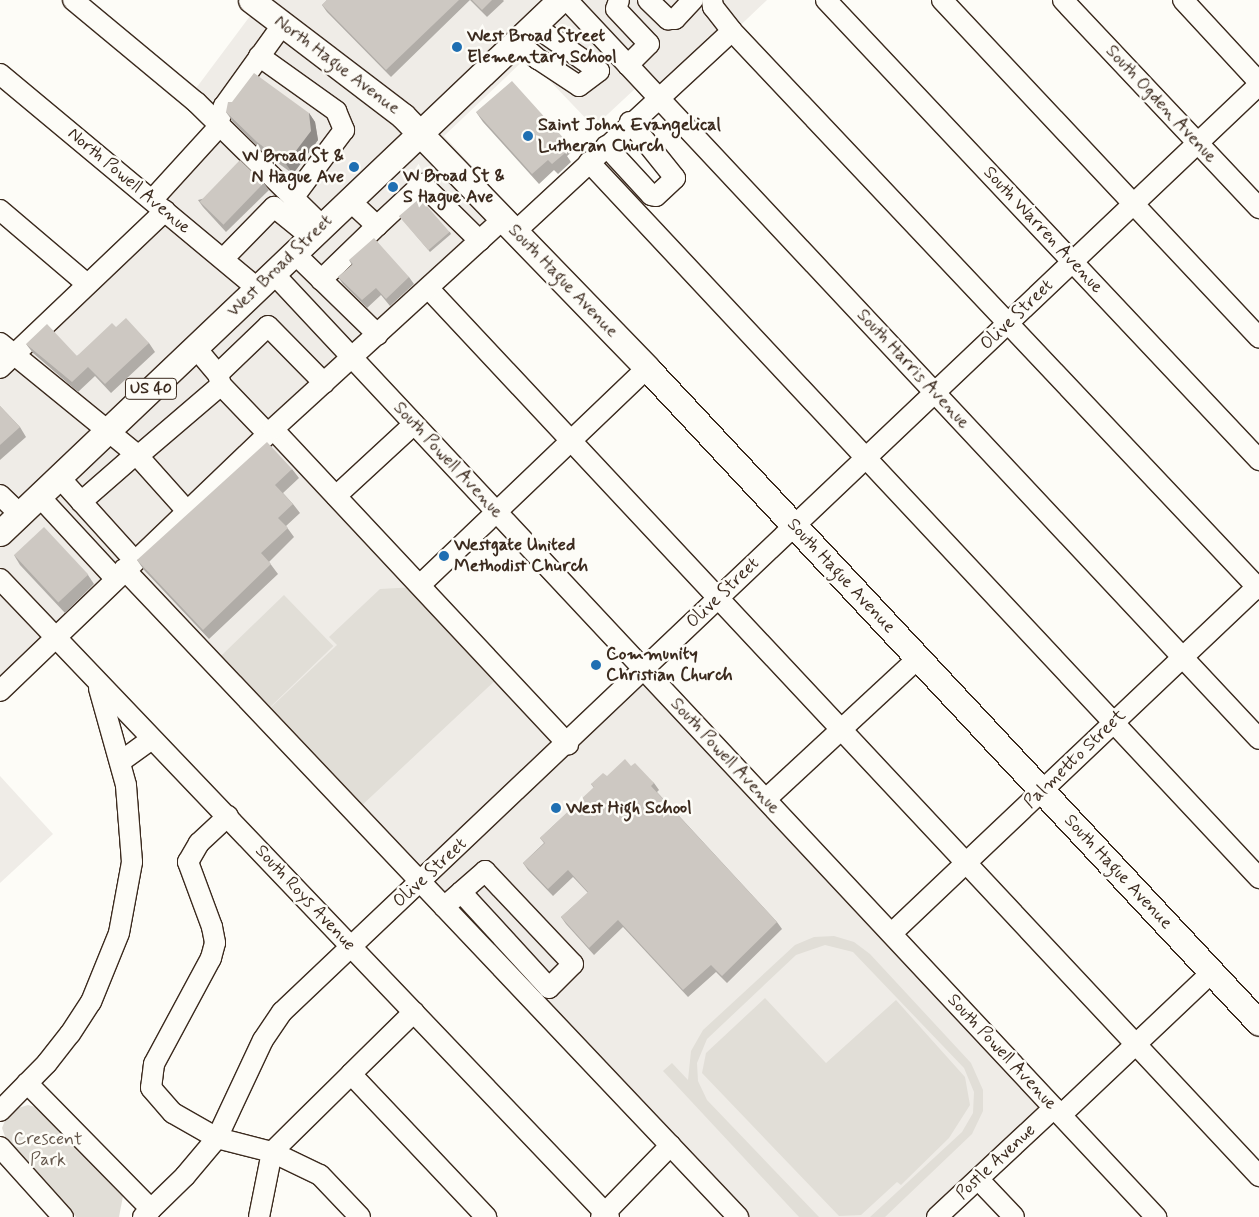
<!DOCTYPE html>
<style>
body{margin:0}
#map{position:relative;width:1259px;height:1217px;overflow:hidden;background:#fdfcf7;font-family:Mynerve,sans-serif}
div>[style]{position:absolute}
.built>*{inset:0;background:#efece7}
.green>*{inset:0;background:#e1ded7;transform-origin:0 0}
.roads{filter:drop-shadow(1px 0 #3b2a1e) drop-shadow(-1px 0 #3b2a1e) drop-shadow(0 1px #3b2a1e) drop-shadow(0 -1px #3b2a1e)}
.minor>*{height:20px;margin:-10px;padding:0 10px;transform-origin:10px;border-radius:10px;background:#fdfcf7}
.major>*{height:25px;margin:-12.5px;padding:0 12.5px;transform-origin:12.5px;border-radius:12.5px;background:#fdfcf7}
.wall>*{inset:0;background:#b0aca7}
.shaded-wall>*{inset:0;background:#908c88}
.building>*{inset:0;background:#cdc8c2;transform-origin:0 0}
.dots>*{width:14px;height:14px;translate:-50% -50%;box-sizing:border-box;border:2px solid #fdfcf7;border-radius:50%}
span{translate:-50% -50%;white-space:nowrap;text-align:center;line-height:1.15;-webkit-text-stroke:5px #fdfcf7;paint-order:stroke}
.shield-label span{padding:1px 4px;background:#fdfcf7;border:1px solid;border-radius:4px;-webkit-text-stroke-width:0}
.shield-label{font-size:16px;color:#3b2a1e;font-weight:700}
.poi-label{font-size:18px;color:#3b2a1e;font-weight:700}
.left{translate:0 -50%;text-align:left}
.right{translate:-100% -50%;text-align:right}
.street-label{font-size:18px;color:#3b2a1e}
.park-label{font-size:18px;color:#64574c}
</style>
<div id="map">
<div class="built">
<div style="clip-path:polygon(262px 0,339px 0,391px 77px,470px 0,487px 17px,503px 0,767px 0,657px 105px,638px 86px,594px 127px,527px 57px,444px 136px,515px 212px,279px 429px,565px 731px,632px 666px,1047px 1107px,931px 1217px,734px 1217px,127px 571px,0 691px,0 363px,161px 207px,216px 119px,191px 95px)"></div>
<div style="clip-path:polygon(0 776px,53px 834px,0 883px)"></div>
</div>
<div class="green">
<div style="clip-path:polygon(416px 587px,500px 676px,359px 808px,268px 710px,337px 645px,329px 637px,380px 589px)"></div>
<div style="left:284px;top:595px;width:71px;height:92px;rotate:46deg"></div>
<div style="clip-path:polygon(834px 936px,854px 942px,870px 954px,971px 1063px,983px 1090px,983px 1111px,972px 1134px,885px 1217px,870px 1217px,962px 1132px,973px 1113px,974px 1092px,964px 1068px,853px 952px,825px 945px,796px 955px,707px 1039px,697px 1063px,698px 1081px,707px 1100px,819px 1217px,799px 1217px,663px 1071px,672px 1063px,688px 1080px,691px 1051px,703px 1030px,795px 945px,814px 937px)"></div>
<div style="clip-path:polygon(765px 998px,826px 1063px,896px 1000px,965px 1077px,970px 1105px,949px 1138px,901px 1185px,897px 1182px,861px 1215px,839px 1216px,702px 1073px,706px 1053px)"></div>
<div style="clip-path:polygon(28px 1105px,43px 1109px,119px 1187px,123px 1196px,119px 1217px,76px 1217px,9px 1148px,2px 1128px,6px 1118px,12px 1110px)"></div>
</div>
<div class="roads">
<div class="minor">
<div style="left:73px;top:0;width:160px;rotate:39.7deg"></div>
<div style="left:196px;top:102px;width:177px;rotate:44.5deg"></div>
<div style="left:567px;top:0;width:1012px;rotate:46.88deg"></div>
<div style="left:619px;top:0;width:9px;rotate:108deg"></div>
<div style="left:616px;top:9px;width:48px;rotate:46.7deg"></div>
<div style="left:649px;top:44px;width:30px;rotate:135deg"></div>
<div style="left:648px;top:0;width:28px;rotate:44deg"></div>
<div style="left:668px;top:19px;width:7px"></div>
<div style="left:675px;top:19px;width:26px;rotate:-47deg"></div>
<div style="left:826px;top:0;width:632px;rotate:46.73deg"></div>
<div style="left:942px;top:0;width:463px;rotate:46.8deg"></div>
<div style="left:1063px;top:0;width:286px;rotate:46.7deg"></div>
<div style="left:1183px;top:0;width:112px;rotate:47.2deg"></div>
<div style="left:732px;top:31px;width:768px;rotate:46.64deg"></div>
<div style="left:517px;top:41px;width:28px;rotate:41deg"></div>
<div style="left:538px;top:59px;width:49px;rotate:33.4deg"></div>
<div style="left:579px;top:86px;width:25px;rotate:-37deg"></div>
<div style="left:599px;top:71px;width:80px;rotate:-145.1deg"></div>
<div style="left:259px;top:56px;width:95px;rotate:35.5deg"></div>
<div style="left:336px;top:111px;width:21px;rotate:67deg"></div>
<div style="left:344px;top:130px;width:85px;rotate:126.9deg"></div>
<div style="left:0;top:74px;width:334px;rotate:39.8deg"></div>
<div style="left:606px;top:146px;width:67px;rotate:47.4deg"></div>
<div style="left:651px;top:195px;width:5px;rotate:11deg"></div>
<div style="left:656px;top:196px;width:26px;rotate:-43deg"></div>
<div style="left:675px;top:178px;width:72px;rotate:-128.8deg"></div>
<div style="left:589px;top:162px;width:981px;rotate:46.9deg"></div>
<div style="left:152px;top:200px;width:95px;rotate:-47.6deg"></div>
<div style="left:216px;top:130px;width:25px;rotate:-72deg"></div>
<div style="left:224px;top:106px;width:101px;rotate:-54.3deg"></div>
<div style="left:0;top:210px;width:114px;rotate:40.4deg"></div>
<div style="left:377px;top:226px;width:62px;rotate:-43deg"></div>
<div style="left:422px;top:184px;width:81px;rotate:44.5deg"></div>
<div style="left:516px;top:231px;width:294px;rotate:-42.8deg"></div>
<div style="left:732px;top:31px;width:31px;rotate:-128deg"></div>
<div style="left:713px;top:7px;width:7px;rotate:-98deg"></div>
<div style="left:294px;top:253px;width:117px;rotate:44.3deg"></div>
<div style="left:223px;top:259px;width:73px;rotate:-45.6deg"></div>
<div style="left:274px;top:207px;width:48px;rotate:39deg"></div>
<div style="left:273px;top:273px;width:1293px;rotate:46.91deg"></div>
<div style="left:321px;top:280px;width:78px;rotate:-44deg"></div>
<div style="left:377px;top:226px;width:38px;rotate:-137deg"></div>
<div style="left:429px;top:289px;width:1215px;rotate:46.9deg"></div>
<div style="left:0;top:343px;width:176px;rotate:39.2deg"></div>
<div style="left:136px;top:454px;width:76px;rotate:48.2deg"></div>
<div style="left:195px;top:347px;width:35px;rotate:50deg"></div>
<div style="left:218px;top:374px;width:11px;rotate:75deg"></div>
<div style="left:221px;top:385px;width:68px;rotate:46.2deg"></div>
<div style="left:0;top:368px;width:228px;rotate:-43.6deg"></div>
<div style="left:218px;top:374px;width:69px;rotate:-43.8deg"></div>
<div style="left:268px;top:326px;width:80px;rotate:45.5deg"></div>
<div style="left:273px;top:429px;width:432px;rotate:46.9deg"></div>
<div style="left:138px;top:456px;width:109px;rotate:-40.5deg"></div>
<div style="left:59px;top:477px;width:112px;rotate:47.9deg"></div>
<div style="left:0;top:495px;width:28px;rotate:44deg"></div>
<div style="left:39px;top:496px;width:112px;rotate:47.2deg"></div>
<div style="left:336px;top:496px;width:106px;rotate:-42.7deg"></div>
<div style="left:81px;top:502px;width:73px;rotate:-41.1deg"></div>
<div style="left:124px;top:569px;width:893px;rotate:46.54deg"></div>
<div style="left:0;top:579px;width:882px;rotate:46.33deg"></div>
<div style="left:420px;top:585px;width:314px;rotate:-43.7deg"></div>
<div style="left:0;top:691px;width:378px;rotate:-43.8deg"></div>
<div style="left:273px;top:429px;width:311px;rotate:-42.4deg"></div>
<div style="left:120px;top:762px;width:39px;rotate:-36deg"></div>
<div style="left:766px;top:799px;width:207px;rotate:-42.8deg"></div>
<div style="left:228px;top:816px;width:40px;rotate:137deg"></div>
<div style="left:199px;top:843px;width:22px;rotate:120deg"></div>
<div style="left:188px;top:862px;width:69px;rotate:69.7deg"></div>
<div style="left:212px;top:927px;width:16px;rotate:79deg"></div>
<div style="left:215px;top:943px;width:16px;rotate:105deg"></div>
<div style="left:211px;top:958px;width:120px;rotate:118.3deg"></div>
<div style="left:154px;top:1064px;width:24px;rotate:97deg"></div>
<div style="left:151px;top:1088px;width:33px;rotate:49deg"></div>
<div style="left:173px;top:1113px;width:51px;rotate:29.6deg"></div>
<div style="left:217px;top:1138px;width:57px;rotate:14.3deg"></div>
<div style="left:272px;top:1152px;width:53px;rotate:25.6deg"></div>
<div style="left:320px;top:1175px;width:58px;rotate:46.4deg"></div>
<div style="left:444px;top:907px;width:23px;rotate:-41deg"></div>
<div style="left:461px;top:892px;width:32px;rotate:-41deg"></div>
<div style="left:485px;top:871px;width:128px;rotate:46.6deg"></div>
<div style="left:573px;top:964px;width:34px;rotate:135deg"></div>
<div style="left:549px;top:988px;width:130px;rotate:-132.5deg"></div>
<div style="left:892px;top:933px;width:506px;rotate:-43.48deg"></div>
<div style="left:414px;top:1012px;width:88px;rotate:135.5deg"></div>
<div style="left:351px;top:1074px;width:197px;rotate:46.6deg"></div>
<div style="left:27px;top:1083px;width:177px;rotate:45.5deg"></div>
<div style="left:0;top:1111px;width:67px;rotate:-45.6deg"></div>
<div style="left:47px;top:1063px;width:37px;rotate:-52deg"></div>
<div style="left:70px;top:1034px;width:38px;rotate:-57deg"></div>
<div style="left:91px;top:1002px;width:74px;rotate:-67.9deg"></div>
<div style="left:119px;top:933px;width:72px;rotate:-79.6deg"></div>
<div style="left:132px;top:862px;width:77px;rotate:-94.5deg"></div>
<div style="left:126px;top:785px;width:101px;rotate:-105.6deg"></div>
<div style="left:1061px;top:1115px;width:208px;rotate:-43.4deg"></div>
<div style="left:0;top:1147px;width:94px;rotate:48deg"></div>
<div style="left:978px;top:1179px;width:52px;rotate:46.5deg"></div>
<div style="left:143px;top:1217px;width:59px;rotate:-44.3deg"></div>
<div style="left:185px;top:1176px;width:50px;rotate:-49.9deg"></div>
<div style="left:217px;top:1138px;width:108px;rotate:-64.9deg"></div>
<div style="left:263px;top:1040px;width:34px;rotate:-56deg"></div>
<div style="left:282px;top:1012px;width:1347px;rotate:-43.5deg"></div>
<div style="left:259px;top:1217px;width:66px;rotate:-78.7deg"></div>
<div style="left:272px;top:1152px;width:111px;rotate:-44.6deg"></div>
<div style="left:601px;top:1217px;width:100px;rotate:-45.8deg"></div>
<div style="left:937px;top:1217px;width:160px;rotate:-43deg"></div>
</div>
<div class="major">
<div style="left:251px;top:0;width:191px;rotate:37.3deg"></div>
<div style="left:403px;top:116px;width:351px;rotate:45.9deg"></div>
<div style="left:647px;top:368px;width:896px;rotate:46.94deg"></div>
<div style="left:0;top:533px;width:773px;rotate:-43.58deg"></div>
</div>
</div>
<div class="wall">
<div style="clip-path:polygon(327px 0,503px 0,504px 1px,487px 17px,470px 0,391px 77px,327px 12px,322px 5px)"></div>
<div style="clip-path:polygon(226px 112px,309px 113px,315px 122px,318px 140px,293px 174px,263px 152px,233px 122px)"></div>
<div style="clip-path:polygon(476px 112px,567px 142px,573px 151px,567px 156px,571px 162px,558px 174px,554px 170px,539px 184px,483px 122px)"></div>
<div style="clip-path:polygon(264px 183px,269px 190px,226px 232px,203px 207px,198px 200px)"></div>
<div style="clip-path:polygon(402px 219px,450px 232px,451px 234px,430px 252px)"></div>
<div style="clip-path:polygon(349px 260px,409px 277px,414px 284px,390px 306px,381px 295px,367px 308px,343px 284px,338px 277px,352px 265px)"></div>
<div style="clip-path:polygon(116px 327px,149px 343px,155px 352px,111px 393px,95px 376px,78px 392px,33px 353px,26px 344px,77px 356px)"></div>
<div style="clip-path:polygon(0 406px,20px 427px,26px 437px,0 460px)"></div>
<div style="clip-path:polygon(292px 469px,299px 478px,283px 493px,293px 504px,300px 513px,286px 526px,294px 537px,269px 562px,278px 574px,209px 639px,144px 570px,137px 560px)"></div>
<div style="clip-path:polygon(14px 555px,88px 575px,94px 584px,65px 613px,20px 565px)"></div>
<div style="clip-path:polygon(631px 766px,654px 783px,659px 790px,657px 792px,777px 922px,782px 929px,727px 983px,716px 972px,688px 997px,623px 927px,594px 955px,566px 924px,561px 917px,588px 893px,573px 877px,553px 896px,528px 870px,523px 863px,544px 843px,540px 838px,594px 788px,591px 784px)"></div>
</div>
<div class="shaded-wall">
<div style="clip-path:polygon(309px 113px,315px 122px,318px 140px,293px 174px,286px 164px)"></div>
</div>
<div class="building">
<div style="clip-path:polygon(327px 0,459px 0,386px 70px,322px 5px)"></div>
<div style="clip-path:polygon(472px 0,492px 0,482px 10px)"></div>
<div style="clip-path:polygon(254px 73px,309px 113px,311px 131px,286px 164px,257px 142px,226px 112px,228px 102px,232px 102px)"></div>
<div style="clip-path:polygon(512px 81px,567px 142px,560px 148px,565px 153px,552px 164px,548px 160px,532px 174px,476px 112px)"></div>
<div style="left:240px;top:160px;width:33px;height:58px;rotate:44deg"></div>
<div style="left:420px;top:198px;width:45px;height:28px;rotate:49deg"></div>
<div style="clip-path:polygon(374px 238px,409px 277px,386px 299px,376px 288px,362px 300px,338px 277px,353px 264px,349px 260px)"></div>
<div style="clip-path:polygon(126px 318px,149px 343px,105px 384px,88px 367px,72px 382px,26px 344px,47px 324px,77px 356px,112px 323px,116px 327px)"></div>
<div style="clip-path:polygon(0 406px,20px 427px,0 445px)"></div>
<div style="clip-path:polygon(267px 442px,292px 469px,275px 485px,293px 504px,278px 518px,288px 528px,261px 553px,271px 564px,203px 630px,137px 560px)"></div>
<div style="left:44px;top:527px;width:65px;height:41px;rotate:47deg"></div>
<div style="clip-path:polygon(625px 759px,631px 766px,635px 763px,654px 783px,651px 786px,777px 922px,722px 976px,711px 965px,683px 990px,618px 920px,589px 948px,561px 917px,588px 892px,568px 870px,548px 889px,523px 863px,545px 843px,540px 838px,594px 787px,591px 784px,603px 773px,607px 776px)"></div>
</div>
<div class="dots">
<div style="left:457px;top:47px;background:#1f6fb2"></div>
<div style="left:528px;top:136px;background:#1f6fb2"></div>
<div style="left:354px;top:167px;background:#1f6fb2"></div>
<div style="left:393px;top:187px;background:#1f6fb2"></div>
<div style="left:444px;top:556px;background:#1f6fb2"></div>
<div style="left:596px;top:665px;background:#1f6fb2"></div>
<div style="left:556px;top:808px;background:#1f6fb2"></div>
</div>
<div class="shield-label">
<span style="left:151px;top:389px">US 40</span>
</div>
<div class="poi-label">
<span class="left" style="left:467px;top:47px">West Broad Street<br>Elementary School</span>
<span class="left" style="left:538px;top:136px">Saint John Evangelical<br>Lutheran Church</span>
<span class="right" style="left:344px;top:167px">W Broad St &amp;<br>N Hague Ave</span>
<span class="left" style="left:403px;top:187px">W Broad St &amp;<br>S Hague Ave</span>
<span class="left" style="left:454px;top:556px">Westgate United<br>Methodist Church</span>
<span class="left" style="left:606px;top:665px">Community<br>Christian Church</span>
<span class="left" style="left:566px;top:808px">West High School</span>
</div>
<div class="street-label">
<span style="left:337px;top:65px;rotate:37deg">North Hague Avenue</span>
<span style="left:1161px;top:104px;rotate:47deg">South Ogden Avenue</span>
<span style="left:129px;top:181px;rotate:40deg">North Powell Avenue</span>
<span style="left:1043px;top:230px;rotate:47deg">South Warren Avenue</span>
<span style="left:280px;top:266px;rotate:-44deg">West Broad Street</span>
<span style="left:563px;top:281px;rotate:46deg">South Hague Avenue</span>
<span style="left:1017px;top:315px;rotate:-44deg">Olive Street</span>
<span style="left:913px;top:369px;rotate:47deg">South Harris Avenue</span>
<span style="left:448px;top:460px;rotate:47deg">South Powell Avenue</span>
<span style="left:841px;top:576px;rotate:47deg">South Hague Avenue</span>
<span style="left:723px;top:593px;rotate:-44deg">Olive Street</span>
<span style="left:725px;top:756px;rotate:47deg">South Powell Avenue</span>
<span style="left:1075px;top:759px;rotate:-44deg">Palmetto Street</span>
<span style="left:1118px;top:872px;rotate:47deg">South Hague Avenue</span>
<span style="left:430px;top:873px;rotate:-43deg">Olive Street</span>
<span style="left:305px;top:898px;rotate:47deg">South Roys Avenue</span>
<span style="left:1002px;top:1052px;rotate:47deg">South Powell Avenue</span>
<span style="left:996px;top:1162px;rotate:-43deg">Postle Avenue</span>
</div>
<div class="park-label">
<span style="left:48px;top:1150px">Crescent<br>Park</span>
</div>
</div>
